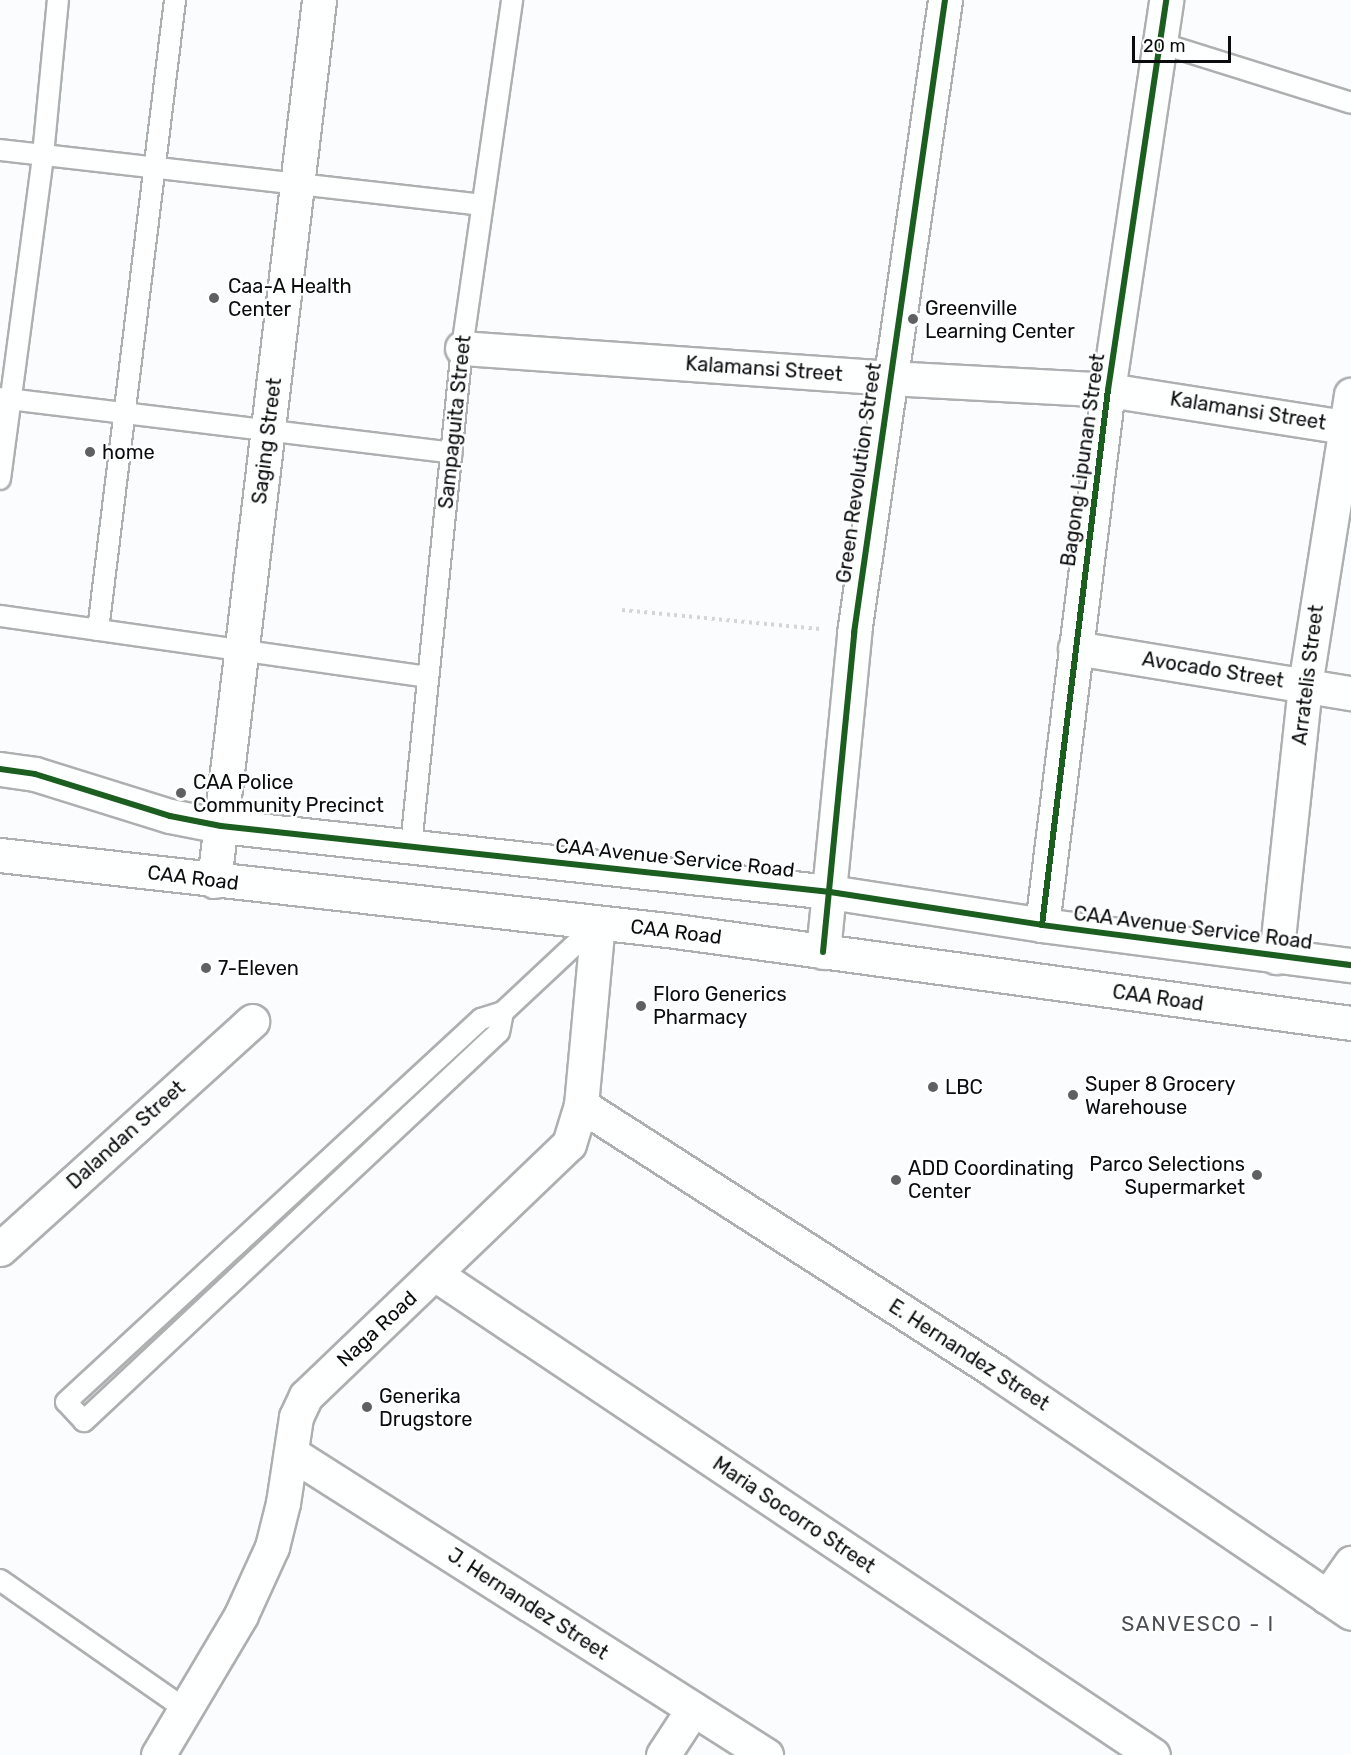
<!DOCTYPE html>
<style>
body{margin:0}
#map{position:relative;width:1351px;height:1755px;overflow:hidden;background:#fafcfe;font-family:Rubik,sans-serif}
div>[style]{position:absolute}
.path>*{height:4px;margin-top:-2px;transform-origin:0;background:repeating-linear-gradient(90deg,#d5d5d5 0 3px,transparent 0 7.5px)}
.roads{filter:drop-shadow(2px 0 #adafb0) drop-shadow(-2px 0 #adafb0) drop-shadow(0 2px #adafb0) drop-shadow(0 -2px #adafb0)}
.lane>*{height:20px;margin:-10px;padding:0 10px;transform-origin:10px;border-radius:10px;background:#feffff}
.street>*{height:33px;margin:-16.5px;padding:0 16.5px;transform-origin:16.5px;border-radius:16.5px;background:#feffff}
.secondary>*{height:33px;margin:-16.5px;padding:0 16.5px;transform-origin:16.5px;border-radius:16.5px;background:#feffff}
.cycleway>*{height:6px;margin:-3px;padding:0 3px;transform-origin:3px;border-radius:3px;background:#1b5e20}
.dots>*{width:16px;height:16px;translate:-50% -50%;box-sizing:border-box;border:3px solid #fff;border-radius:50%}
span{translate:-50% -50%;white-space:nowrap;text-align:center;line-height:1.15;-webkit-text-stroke:5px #fff;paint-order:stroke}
.poi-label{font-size:20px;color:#0a0c0e}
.left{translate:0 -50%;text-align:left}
.right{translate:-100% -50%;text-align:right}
.street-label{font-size:20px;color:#0a0c0e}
.neighbourhood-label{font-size:21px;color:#4a5055;letter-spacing:1.5px}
.scale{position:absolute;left:1132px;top:36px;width:99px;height:27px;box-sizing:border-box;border:3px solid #0a0c0e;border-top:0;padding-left:8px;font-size:18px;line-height:21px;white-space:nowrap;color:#0a0c0e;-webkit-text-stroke:4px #fff;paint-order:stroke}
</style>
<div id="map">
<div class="path">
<div style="left:622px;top:610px;width:199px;rotate:5.5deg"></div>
</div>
<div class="roads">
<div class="lane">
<div style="left:1160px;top:43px;width:200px;rotate:17.4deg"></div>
<div style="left:0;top:150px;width:485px;rotate:6.5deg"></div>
<div style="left:0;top:398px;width:455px;rotate:6.9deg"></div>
<div style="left:0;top:479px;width:327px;rotate:-82.4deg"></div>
<div style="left:43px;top:155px;width:156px;rotate:-84.5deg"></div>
<div style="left:0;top:616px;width:432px;rotate:8.1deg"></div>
<div style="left:98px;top:630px;width:635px;rotate:-83.03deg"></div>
<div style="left:411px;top:846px;width:501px;rotate:-84.15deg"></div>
<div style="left:462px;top:348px;width:352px;rotate:-81.8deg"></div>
<div style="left:503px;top:1012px;width:20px;rotate:101deg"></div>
<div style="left:499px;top:1032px;width:569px;rotate:136.85deg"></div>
<div style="left:84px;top:1421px;width:26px;rotate:-133deg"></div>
<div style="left:66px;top:1402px;width:565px;rotate:-42.7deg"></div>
<div style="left:481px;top:1019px;width:23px;rotate:-18deg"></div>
<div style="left:503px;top:1012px;width:130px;rotate:-43.1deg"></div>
<div style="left:0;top:1580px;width:226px;rotate:34.9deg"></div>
</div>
<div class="street">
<div style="left:462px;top:348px;width:428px;rotate:4deg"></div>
<div style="left:889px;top:378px;width:219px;rotate:3.1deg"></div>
<div style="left:1108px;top:390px;width:246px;rotate:8.9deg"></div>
<div style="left:1075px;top:648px;width:280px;rotate:9.3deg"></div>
<div style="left:0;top:769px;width:35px;rotate:8deg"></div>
<div style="left:35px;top:774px;width:141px;rotate:17.3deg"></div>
<div style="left:170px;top:816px;width:52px;rotate:11.1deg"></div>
<div style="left:221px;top:826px;width:613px;rotate:6.19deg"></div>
<div style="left:830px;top:892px;width:215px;rotate:8.8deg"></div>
<div style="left:1042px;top:925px;width:312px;rotate:7.4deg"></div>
<div style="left:214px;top:881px;width:887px;rotate:-83.2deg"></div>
<div style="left:1042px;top:925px;width:539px;rotate:-82.97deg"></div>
<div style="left:1108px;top:390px;width:394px;rotate:-81.5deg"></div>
<div style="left:823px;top:952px;width:321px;rotate:-84.4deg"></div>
<div style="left:854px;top:633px;width:640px;rotate:-81.82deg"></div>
<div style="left:1276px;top:957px;width:274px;rotate:-83.9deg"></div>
<div style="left:1305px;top:685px;width:294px;rotate:-81deg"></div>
<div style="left:581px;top:1105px;width:492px;rotate:32.7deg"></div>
<div style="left:995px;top:1371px;width:430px;rotate:34.2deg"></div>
<div style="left:0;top:1249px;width:340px;rotate:-42.1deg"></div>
<div style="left:435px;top:1274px;width:864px;rotate:33.82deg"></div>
<div style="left:1327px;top:1597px;width:42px;rotate:-54.8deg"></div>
<div style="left:663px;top:1755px;width:55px;rotate:-56.9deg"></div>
</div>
<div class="secondary">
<div style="left:0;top:855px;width:679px;rotate:6.42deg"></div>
<div style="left:675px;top:931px;width:682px;rotate:7.75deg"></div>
<div style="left:291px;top:1453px;width:563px;rotate:32.45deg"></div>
<div style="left:158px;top:1755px;width:163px;rotate:-59.3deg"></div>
<div style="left:241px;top:1615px;width:75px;rotate:-65.5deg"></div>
<div style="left:272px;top:1547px;width:45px;rotate:-76deg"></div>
<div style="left:283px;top:1503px;width:87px;rotate:-81.4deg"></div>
<div style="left:296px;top:1417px;width:23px;rotate:-65deg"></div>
<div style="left:306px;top:1396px;width:364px;rotate:-43.8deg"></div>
<div style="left:569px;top:1144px;width:41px;rotate:-72.9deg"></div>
<div style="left:581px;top:1105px;width:183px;rotate:-84.7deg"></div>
</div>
</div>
<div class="cycleway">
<div style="left:0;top:769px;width:35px;rotate:8deg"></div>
<div style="left:35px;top:774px;width:141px;rotate:17.3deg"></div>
<div style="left:170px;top:816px;width:52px;rotate:11.1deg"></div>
<div style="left:221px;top:826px;width:613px;rotate:6.19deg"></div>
<div style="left:830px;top:892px;width:215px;rotate:8.8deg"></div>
<div style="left:1042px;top:925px;width:312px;rotate:7.4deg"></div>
<div style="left:1042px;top:925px;width:539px;rotate:-82.97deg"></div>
<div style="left:1108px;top:390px;width:394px;rotate:-81.5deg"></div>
<div style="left:823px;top:952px;width:321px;rotate:-84.4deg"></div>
<div style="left:854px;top:633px;width:640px;rotate:-81.82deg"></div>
</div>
<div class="dots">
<div style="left:214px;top:298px;background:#5e6062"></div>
<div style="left:913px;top:319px;background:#5e6062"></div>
<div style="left:90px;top:452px;background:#5e6062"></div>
<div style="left:181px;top:793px;background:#5e6062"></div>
<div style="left:206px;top:968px;background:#5e6062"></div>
<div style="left:641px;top:1006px;background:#5e6062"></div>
<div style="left:933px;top:1087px;background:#5e6062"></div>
<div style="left:1073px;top:1095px;background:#5e6062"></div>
<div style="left:1257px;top:1175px;background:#5e6062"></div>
<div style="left:896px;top:1180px;background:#5e6062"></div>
<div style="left:367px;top:1407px;background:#5e6062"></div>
</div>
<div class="poi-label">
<span class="left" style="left:228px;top:298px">Caa-A Health<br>Center</span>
<span class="left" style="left:925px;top:320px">Greenville<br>Learning Center</span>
<span class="left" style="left:102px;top:452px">home</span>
<span class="left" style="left:193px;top:794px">CAA Police<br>Community Precinct</span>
<span class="left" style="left:218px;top:968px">7-Eleven</span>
<span class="left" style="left:653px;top:1006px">Floro Generics<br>Pharmacy</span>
<span class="left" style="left:1085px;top:1096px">Super 8 Grocery<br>Warehouse</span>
<span class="left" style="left:945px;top:1087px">LBC</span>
<span class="right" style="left:1245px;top:1176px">Parco Selections<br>Supermarket</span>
<span class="left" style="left:908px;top:1180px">ADD Coordinating<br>Center</span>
<span class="left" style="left:379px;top:1408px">Generika<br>Drugstore</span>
</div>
<div class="street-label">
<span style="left:764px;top:369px;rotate:4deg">Kalamansi Street</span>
<span style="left:1248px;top:411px;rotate:9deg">Kalamansi Street</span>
<span style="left:455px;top:422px;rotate:-84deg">Sampaguita Street</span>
<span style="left:267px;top:441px;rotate:-83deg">Saging Street</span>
<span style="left:1083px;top:460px;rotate:-82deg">Bagong Lipunan Street</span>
<span style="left:859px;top:473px;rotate:-82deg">Green Revolution Street</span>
<span style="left:1213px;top:670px;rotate:9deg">Avocado Street</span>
<span style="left:1308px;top:675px;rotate:-83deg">Arratelis Street</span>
<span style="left:675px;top:858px;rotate:6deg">CAA Avenue Service Road</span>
<span style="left:193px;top:878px;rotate:7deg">CAA Road</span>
<span style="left:1193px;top:928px;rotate:7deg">CAA Avenue Service Road</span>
<span style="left:676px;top:932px;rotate:7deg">CAA Road</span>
<span style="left:1158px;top:998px;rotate:8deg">CAA Road</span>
<span style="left:126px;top:1135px;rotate:-42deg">Dalandan Street</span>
<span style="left:377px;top:1329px;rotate:-43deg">Naga Road</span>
<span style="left:969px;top:1355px;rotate:33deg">E. Hernandez Street</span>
<span style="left:794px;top:1515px;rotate:34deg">Maria Socorro Street</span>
<span style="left:528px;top:1604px;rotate:33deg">J. Hernandez Street</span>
</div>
<div class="neighbourhood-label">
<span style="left:1198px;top:1624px">SANVESCO - I</span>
</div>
<div class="scale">20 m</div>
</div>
